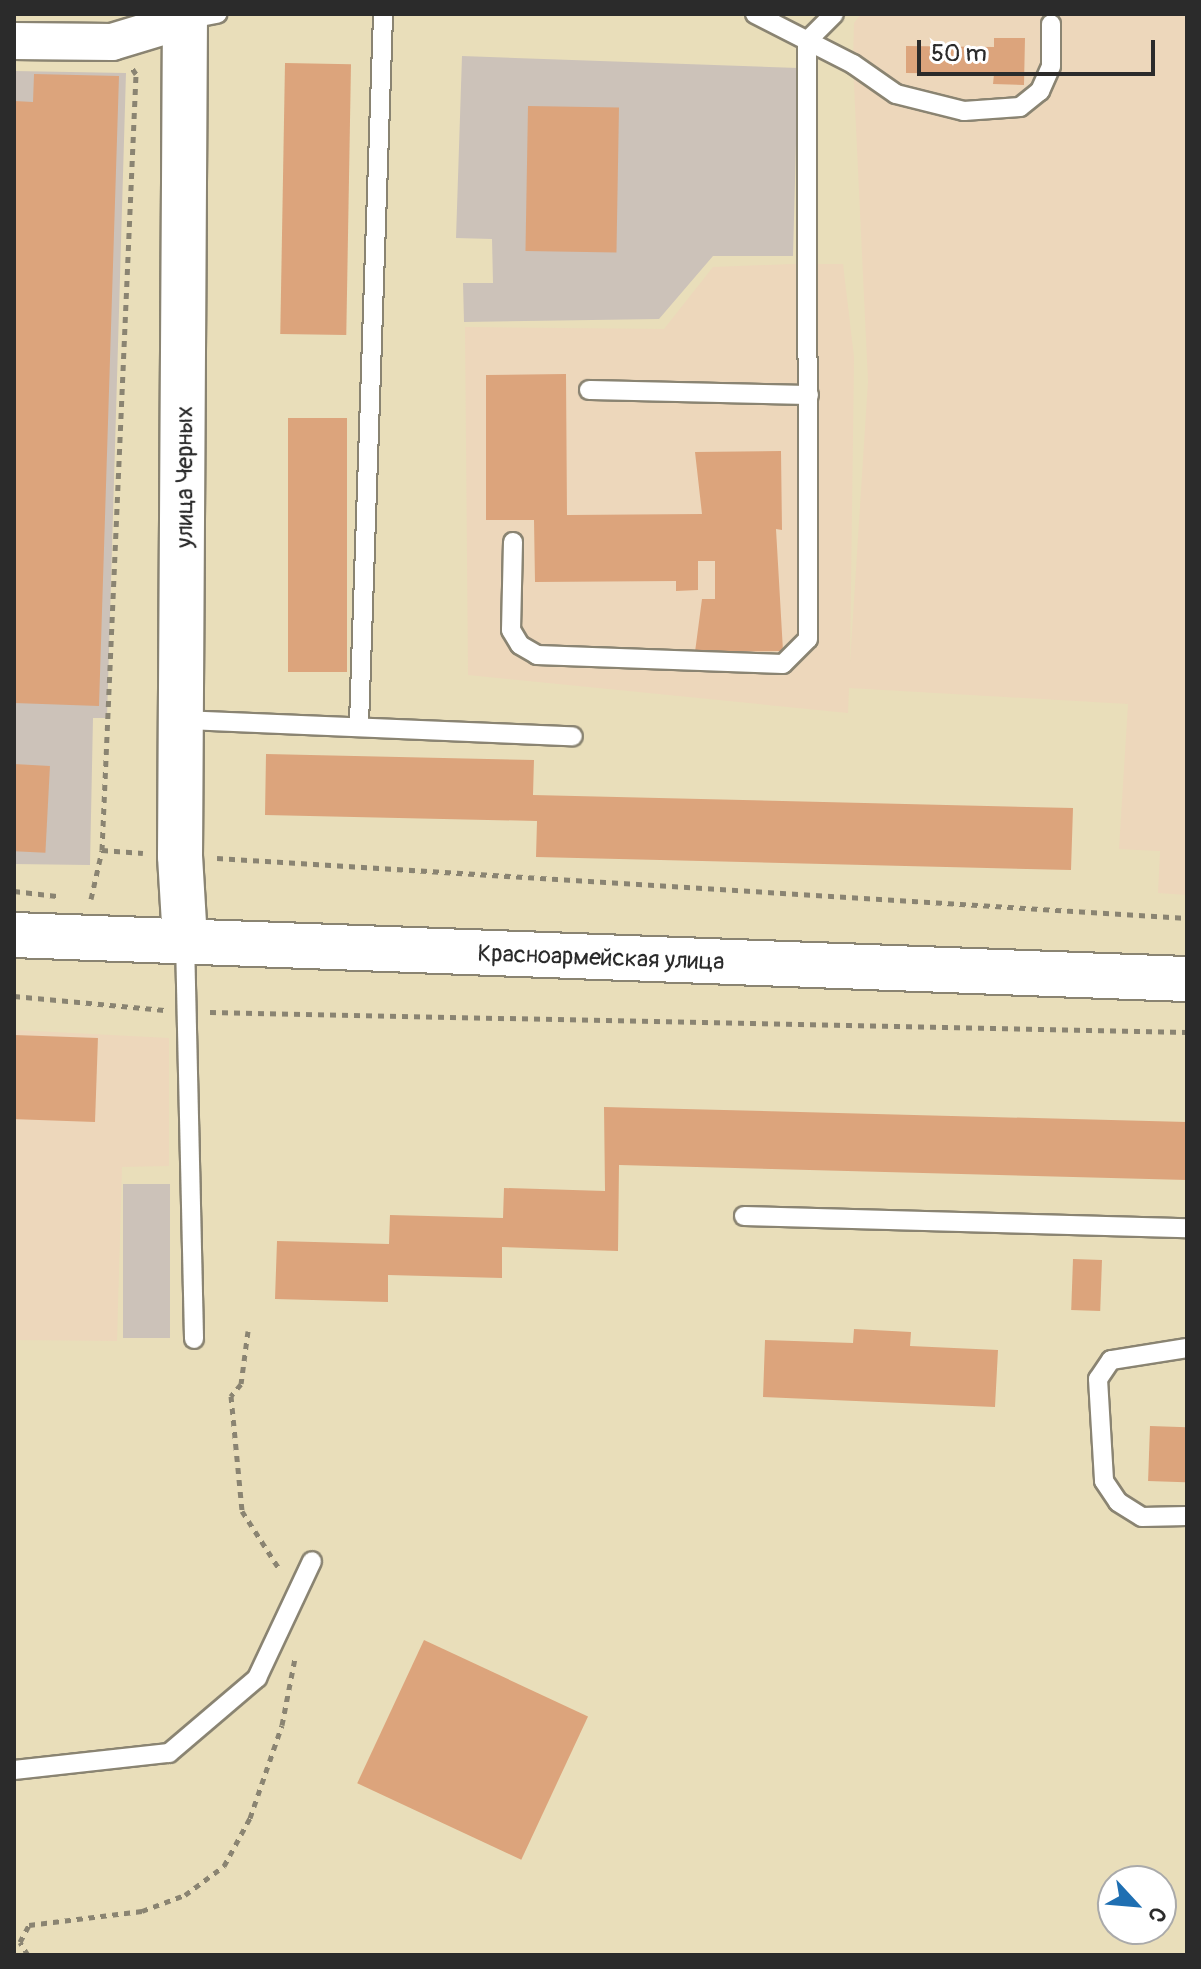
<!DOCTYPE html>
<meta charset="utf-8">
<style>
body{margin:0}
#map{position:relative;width:1201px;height:1969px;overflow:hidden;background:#e9deba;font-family:Pangolin,sans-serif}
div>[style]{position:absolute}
.built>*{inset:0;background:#edd7bb}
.industrial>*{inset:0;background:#ccc2b9;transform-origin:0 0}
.building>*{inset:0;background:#dca47c;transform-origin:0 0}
.path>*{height:5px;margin-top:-2.5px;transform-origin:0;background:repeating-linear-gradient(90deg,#8a8472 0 6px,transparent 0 12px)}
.roads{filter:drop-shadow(2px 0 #8a8472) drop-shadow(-2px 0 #8a8472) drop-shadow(0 2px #8a8472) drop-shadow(0 -2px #8a8472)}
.service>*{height:18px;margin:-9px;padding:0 9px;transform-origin:9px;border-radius:9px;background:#fff}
.minor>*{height:36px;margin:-18px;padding:0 18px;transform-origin:18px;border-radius:18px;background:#fff}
.tertiary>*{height:44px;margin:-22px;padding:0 22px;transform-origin:22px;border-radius:22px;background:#fff}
span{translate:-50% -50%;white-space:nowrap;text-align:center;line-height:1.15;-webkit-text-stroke:7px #fff;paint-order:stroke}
.street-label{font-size:24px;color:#2b2b2b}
.frame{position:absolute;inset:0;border:16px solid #2b2b2b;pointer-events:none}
.north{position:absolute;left:1097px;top:1865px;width:80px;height:80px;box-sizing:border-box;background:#fff;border:2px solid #aaa;border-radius:50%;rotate:116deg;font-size:22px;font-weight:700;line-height:32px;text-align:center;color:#2b2b2b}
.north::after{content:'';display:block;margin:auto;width:28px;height:36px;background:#1f6fb2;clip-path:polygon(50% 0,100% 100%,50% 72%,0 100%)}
.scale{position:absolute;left:917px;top:40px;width:238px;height:36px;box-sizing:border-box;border:4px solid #2b2b2b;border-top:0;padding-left:10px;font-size:24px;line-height:28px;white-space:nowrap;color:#2b2b2b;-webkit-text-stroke:6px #fff;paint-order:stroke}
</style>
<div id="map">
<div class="built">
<div style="clip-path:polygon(861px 14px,1187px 14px,1187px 895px,1158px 893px,1160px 851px,1119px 849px,1128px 704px,849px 688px,848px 713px,468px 675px,465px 327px,664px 329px,713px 267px,793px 264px,843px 264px,854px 357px,850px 663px,868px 381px,853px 64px,854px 23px)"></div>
<div style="clip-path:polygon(14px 1030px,169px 1038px,169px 1166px,122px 1167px,117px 1341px,14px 1340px)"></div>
</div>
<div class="industrial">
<div style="clip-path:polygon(462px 56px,798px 68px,793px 256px,713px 256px,659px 319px,464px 322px,463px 283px,493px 283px,492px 239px,456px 238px)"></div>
<div style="clip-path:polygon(14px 71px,126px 73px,107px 718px,93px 718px,90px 865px,14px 864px)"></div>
<div style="left:170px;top:1184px;width:154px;height:47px;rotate:90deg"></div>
</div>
<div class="building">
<div style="clip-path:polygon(994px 38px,1025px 38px,1024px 85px,993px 84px,994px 74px,906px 73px,906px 46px,994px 47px)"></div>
<div style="left:285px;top:63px;width:66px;height:271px;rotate:1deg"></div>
<div style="clip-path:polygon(34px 74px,119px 76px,99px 706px,14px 703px,14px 101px,33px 102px)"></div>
<div style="left:528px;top:106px;width:91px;height:145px;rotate:1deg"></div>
<div style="clip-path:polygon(566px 374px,567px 515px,702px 514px,695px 452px,781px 451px,782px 530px,776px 529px,783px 651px,695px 652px,702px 599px,715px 599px,715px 561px,698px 561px,698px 590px,676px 591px,676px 581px,535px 582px,534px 520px,486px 520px,486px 375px)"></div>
<div style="left:288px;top:418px;width:59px;height:254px"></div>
<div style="clip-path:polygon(266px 754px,534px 760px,533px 795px,1073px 808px,1071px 870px,536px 857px,537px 821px,265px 815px)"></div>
<div style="left:14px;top:764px;width:36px;height:87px;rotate:3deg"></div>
<div style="left:14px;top:1035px;width:84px;height:84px;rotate:2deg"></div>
<div style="clip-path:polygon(604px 1107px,1187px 1122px,1187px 1180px,619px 1165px,618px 1251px,502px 1247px,502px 1278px,388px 1275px,388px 1302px,275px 1299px,277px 1241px,389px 1244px,390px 1215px,503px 1218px,504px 1188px,605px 1191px)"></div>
<div style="left:1073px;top:1259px;width:29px;height:51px;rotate:2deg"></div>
<div style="clip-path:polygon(854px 1329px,911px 1332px,910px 1346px,998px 1350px,995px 1407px,763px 1397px,765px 1340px,853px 1343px)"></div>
<div style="left:1150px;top:1426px;width:37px;height:55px;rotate:2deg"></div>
<div style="left:424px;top:1640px;width:181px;height:158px;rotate:25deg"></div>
</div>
<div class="path">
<div style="left:102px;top:850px;width:777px;rotate:-87.49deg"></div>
<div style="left:136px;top:74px;width:7px;rotate:-124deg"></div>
<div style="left:217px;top:858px;width:972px;rotate:3.54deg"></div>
<div style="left:14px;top:891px;width:43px;rotate:6.6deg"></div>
<div style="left:91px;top:899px;width:50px;rotate:-77.3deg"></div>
<div style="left:102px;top:850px;width:41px;rotate:4.2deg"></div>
<div style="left:14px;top:996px;width:151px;rotate:5.3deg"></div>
<div style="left:210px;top:1012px;width:977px;rotate:1.17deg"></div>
<div style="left:248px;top:1331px;width:53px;rotate:97.5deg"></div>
<div style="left:241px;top:1384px;width:16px;rotate:130deg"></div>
<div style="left:231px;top:1396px;width:116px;rotate:84.5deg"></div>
<div style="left:242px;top:1511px;width:70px;rotate:57.2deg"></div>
<div style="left:28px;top:1955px;width:15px;rotate:-122deg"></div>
<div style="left:20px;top:1942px;width:19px;rotate:-62deg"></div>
<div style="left:29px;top:1925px;width:114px;rotate:-7.1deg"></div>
<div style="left:142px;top:1911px;width:46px;rotate:-20.4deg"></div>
<div style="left:185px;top:1895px;width:49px;rotate:-36.6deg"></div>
<div style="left:224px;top:1866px;width:55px;rotate:-61.6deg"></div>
<div style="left:250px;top:1818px;width:98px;rotate:-71deg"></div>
<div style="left:282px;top:1725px;width:68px;rotate:-79deg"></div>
</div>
<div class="roads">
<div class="service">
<div style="left:755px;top:14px;width:110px;rotate:27deg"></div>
<div style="left:853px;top:64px;width:52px;rotate:34.9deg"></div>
<div style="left:896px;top:94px;width:70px;rotate:14deg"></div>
<div style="left:964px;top:111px;width:56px;rotate:-4.1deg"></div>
<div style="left:1020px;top:107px;width:26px;rotate:-39deg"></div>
<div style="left:1040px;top:91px;width:27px;rotate:-66deg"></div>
<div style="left:1051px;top:66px;width:42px;rotate:-90deg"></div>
<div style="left:185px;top:20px;width:33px;rotate:-11deg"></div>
<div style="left:589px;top:390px;width:220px;rotate:1.3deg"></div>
<div style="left:513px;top:542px;width:88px;rotate:91.3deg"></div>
<div style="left:511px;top:630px;width:17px;rotate:59deg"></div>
<div style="left:520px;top:645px;width:20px;rotate:30deg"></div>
<div style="left:537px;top:655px;width:246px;rotate:2.1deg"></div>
<div style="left:783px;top:664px;width:35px;rotate:-45deg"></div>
<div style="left:808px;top:639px;width:598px;rotate:-90.1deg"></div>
<div style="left:807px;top:41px;width:38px;rotate:-45deg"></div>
<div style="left:184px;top:720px;width:389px;rotate:2.4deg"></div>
<div style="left:359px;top:724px;width:710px;rotate:-88.06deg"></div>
<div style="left:185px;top:941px;width:398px;rotate:88.7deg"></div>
<div style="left:744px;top:1216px;width:443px;rotate:1.6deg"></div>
<div style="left:1187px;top:1348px;width:77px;rotate:171deg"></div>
<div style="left:1111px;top:1360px;width:23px;rotate:124deg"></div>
<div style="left:1098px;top:1379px;width:102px;rotate:86.6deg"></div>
<div style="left:1104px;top:1481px;width:25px;rotate:56deg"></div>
<div style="left:1118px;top:1502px;width:28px;rotate:32deg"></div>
<div style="left:1142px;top:1517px;width:45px;rotate:-1.3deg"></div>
<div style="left:14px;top:1770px;width:156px;rotate:-6.3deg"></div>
<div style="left:169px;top:1753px;width:116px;rotate:-40.4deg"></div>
<div style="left:257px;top:1678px;width:129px;rotate:-64.8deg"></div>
</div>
<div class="minor">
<div style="left:14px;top:41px;width:98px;rotate:0.6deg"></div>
<div style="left:112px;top:42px;width:76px;rotate:-16.8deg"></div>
</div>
<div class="tertiary">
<div style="left:185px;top:14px;width:842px;rotate:90.34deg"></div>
<div style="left:180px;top:856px;width:85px;rotate:86.6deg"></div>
<div style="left:14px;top:935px;width:1174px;rotate:2.15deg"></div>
</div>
</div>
<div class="street-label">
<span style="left:185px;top:477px;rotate:-90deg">улица Черных</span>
<span style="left:601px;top:958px;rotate:2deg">Красноармейская улица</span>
</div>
<div class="frame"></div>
<div class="north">С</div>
<div class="scale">50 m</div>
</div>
